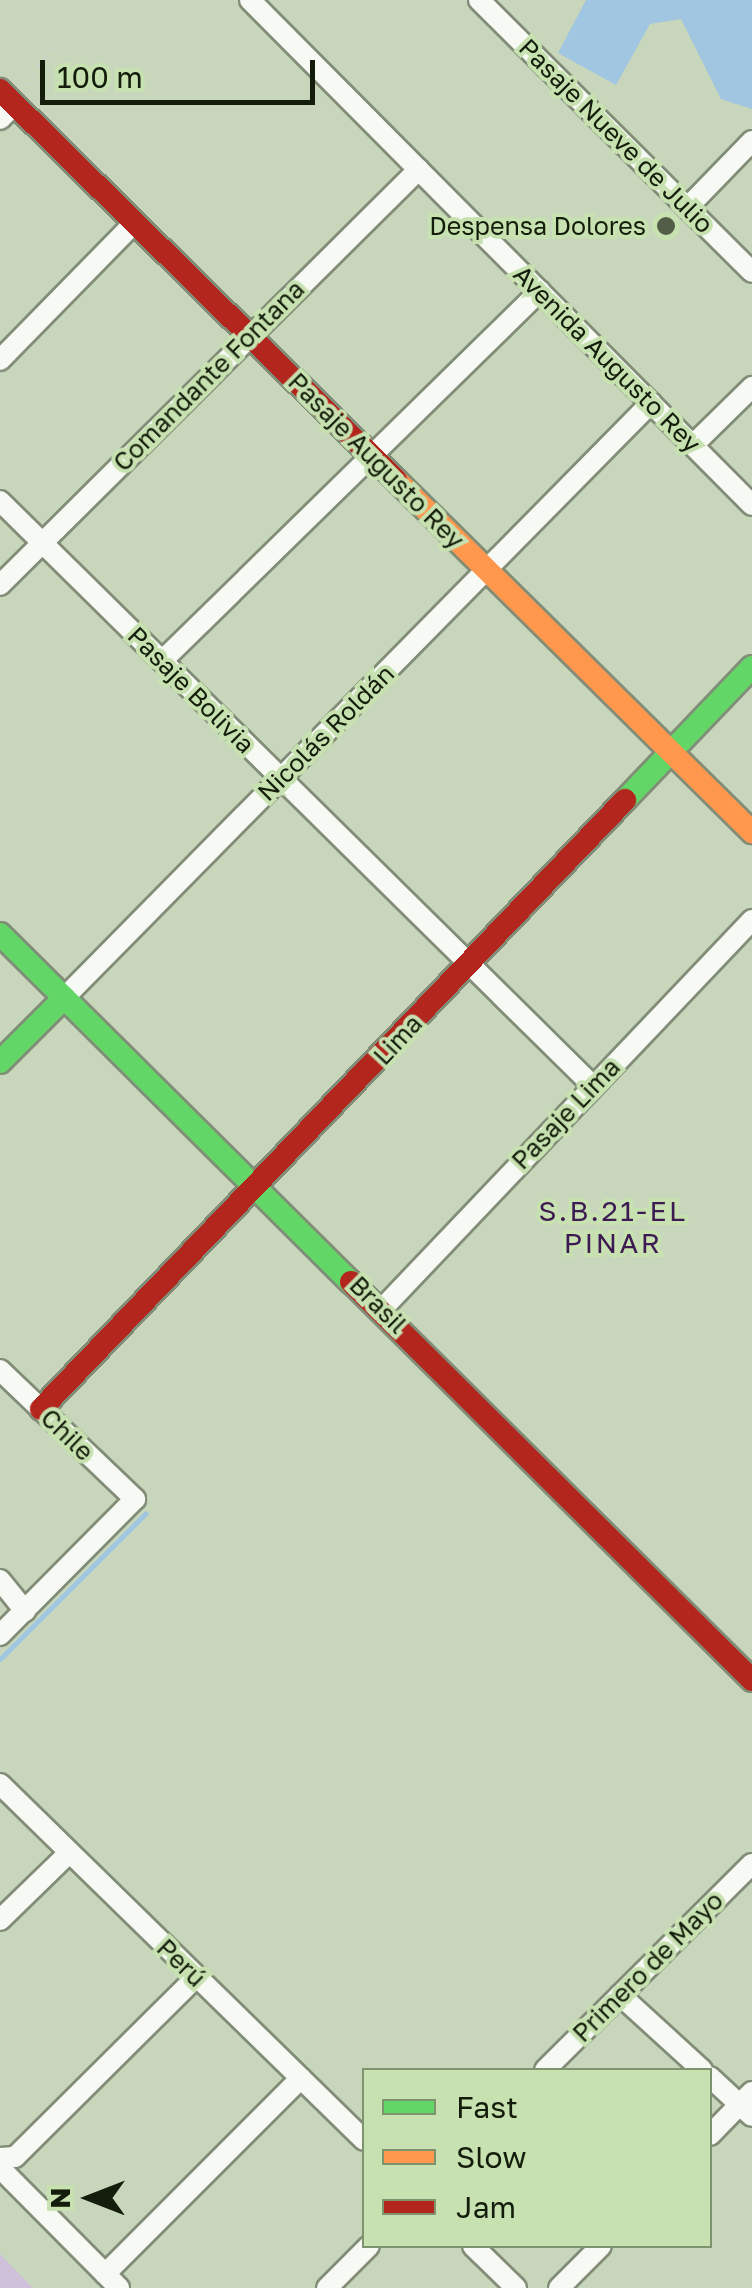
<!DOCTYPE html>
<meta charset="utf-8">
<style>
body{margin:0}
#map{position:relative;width:752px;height:2288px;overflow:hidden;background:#c8d6bb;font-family:"Golos Text",sans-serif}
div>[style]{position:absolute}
.green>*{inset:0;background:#d0c1da}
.water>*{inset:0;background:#a1c6e1}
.stream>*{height:5px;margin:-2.5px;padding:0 2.5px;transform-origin:2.5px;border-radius:2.5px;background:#a1c6e1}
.path>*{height:4px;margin-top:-2px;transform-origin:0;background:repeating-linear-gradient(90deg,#ced3ca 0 2.5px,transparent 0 10.5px)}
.roads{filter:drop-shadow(2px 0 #828d78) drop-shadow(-2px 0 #828d78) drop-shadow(0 2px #828d78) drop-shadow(0 -2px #828d78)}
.street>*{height:20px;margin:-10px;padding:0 10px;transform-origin:10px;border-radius:10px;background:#f7f9f5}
.fast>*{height:22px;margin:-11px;padding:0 11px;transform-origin:11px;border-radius:11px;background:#63d668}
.slow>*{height:22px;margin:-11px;padding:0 11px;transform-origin:11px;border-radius:11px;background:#ff974d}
.jam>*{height:22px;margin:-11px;padding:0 11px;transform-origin:11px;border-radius:11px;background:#b3261e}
.dots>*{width:28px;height:28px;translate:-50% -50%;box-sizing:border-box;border:5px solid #c7e1b0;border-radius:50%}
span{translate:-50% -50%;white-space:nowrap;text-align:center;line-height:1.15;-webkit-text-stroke:8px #c7e1b0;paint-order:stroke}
.street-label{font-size:25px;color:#141d0b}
.poi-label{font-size:25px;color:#141d0b}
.right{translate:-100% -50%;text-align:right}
.neighbourhood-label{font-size:28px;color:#3d1a51;letter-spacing:2.5px}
.legend{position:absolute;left:362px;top:2068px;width:350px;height:180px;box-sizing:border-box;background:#c7e1b0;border:2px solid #7f936e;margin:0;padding:12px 18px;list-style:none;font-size:30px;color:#141d0b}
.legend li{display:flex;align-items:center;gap:20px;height:50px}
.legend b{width:50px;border:2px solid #7f936e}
.north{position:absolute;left:40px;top:2148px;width:100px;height:100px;-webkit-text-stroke:8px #c7e1b0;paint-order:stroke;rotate:270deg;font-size:28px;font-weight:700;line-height:40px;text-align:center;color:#141d0b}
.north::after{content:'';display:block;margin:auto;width:35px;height:45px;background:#141d0b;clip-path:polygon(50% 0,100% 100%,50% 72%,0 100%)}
.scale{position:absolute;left:40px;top:60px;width:275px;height:45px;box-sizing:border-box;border:5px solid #141d0b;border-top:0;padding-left:12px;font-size:30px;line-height:35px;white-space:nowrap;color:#141d0b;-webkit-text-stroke:8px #c7e1b0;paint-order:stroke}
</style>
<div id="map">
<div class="green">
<div style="clip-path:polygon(0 2254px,33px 2288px,0 2288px)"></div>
</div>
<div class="water">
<div style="clip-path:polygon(586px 0,752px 0,752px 109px,721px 99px,681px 19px,650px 24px,616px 85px,558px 53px)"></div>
</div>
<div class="stream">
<div style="left:0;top:1659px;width:206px;rotate:-45deg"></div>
</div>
<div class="path">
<div style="left:27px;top:85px;width:51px;rotate:-57.9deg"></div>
</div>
<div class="roads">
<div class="street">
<div style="left:250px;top:0;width:712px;rotate:45.17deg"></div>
<div style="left:479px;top:0;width:385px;rotate:44.9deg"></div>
<div style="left:0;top:119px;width:21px;rotate:-45deg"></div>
<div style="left:688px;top:207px;width:92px;rotate:-45.9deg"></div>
<div style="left:0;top:360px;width:193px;rotate:-45.6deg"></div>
<div style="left:693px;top:445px;width:83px;rotate:-44.5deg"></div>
<div style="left:0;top:501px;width:833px;rotate:44.61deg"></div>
<div style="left:0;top:585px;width:590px;rotate:-44.79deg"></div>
<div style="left:162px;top:661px;width:529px;rotate:-44.39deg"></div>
<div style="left:64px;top:998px;width:836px;rotate:-45.39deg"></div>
<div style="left:382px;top:1309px;width:537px;rotate:-46.43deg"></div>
<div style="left:0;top:1370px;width:187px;rotate:43.7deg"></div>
<div style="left:135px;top:1499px;width:192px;rotate:134.8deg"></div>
<div style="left:0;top:1580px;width:40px;rotate:51deg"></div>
<div style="left:0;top:1784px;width:509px;rotate:44.36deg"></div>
<div style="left:0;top:1920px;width:96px;rotate:-44.2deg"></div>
<div style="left:620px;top:1995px;width:111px;rotate:42.4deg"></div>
<div style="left:545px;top:2070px;width:292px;rotate:-44.9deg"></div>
<div style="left:710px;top:2077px;width:57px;rotate:42.9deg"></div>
<div style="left:710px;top:2135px;width:60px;rotate:-45.7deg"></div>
<div style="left:0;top:2158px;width:15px;rotate:-4deg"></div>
<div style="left:15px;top:2157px;width:254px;rotate:-44.8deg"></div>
<div style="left:0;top:2168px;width:169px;rotate:45.2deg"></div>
<div style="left:473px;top:2246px;width:60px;rotate:44.3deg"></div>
<div style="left:105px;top:2274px;width:277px;rotate:-45deg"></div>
<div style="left:327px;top:2288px;width:59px;rotate:-45deg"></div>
<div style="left:559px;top:2288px;width:59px;rotate:-45deg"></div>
</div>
<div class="fast">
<div style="left:625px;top:800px;width:184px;rotate:-46.3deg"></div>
<div style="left:0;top:934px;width:494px;rotate:44.8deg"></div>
<div style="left:0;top:1062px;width:91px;rotate:-45deg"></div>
</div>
<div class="slow">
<div style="left:396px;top:480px;width:501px;rotate:44.68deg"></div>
</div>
<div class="jam">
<div style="left:0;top:90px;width:556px;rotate:44.56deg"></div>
<div style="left:351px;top:1282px;width:565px;rotate:44.78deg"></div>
<div style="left:41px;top:1409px;width:844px;rotate:-46.2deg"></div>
</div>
</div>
<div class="dots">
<div style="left:666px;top:226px;background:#535e49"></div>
</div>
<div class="street-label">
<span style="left:616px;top:136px;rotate:45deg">Pasaje Nueve de Julio</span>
<span style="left:607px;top:359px;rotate:45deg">Avenida Augusto Rey</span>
<span style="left:209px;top:376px;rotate:-45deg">Comandante Fontana</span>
<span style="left:376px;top:461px;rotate:45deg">Pasaje Augusto Rey</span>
<span style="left:191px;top:690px;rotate:45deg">Pasaje Bolivia</span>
<span style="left:326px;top:733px;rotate:-45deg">Nicolás Roldán</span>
<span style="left:398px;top:1040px;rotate:-47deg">Lima</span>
<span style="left:566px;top:1114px;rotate:-46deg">Pasaje Lima</span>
<span style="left:378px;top:1305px;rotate:45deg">Brasil</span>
<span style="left:67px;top:1435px;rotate:44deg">Chile</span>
<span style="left:181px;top:1963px;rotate:44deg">Perú</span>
<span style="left:648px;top:1967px;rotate:-45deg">Primero de Mayo</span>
</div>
<div class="poi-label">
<span class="right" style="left:646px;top:226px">Despensa Dolores</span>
</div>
<div class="neighbourhood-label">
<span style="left:613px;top:1227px">S.B.21-EL<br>PINAR</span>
</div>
<ul class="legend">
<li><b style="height:12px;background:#63d668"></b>Fast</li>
<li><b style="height:12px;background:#ff974d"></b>Slow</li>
<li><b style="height:12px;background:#b3261e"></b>Jam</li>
</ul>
<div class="north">N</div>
<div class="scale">100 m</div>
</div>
